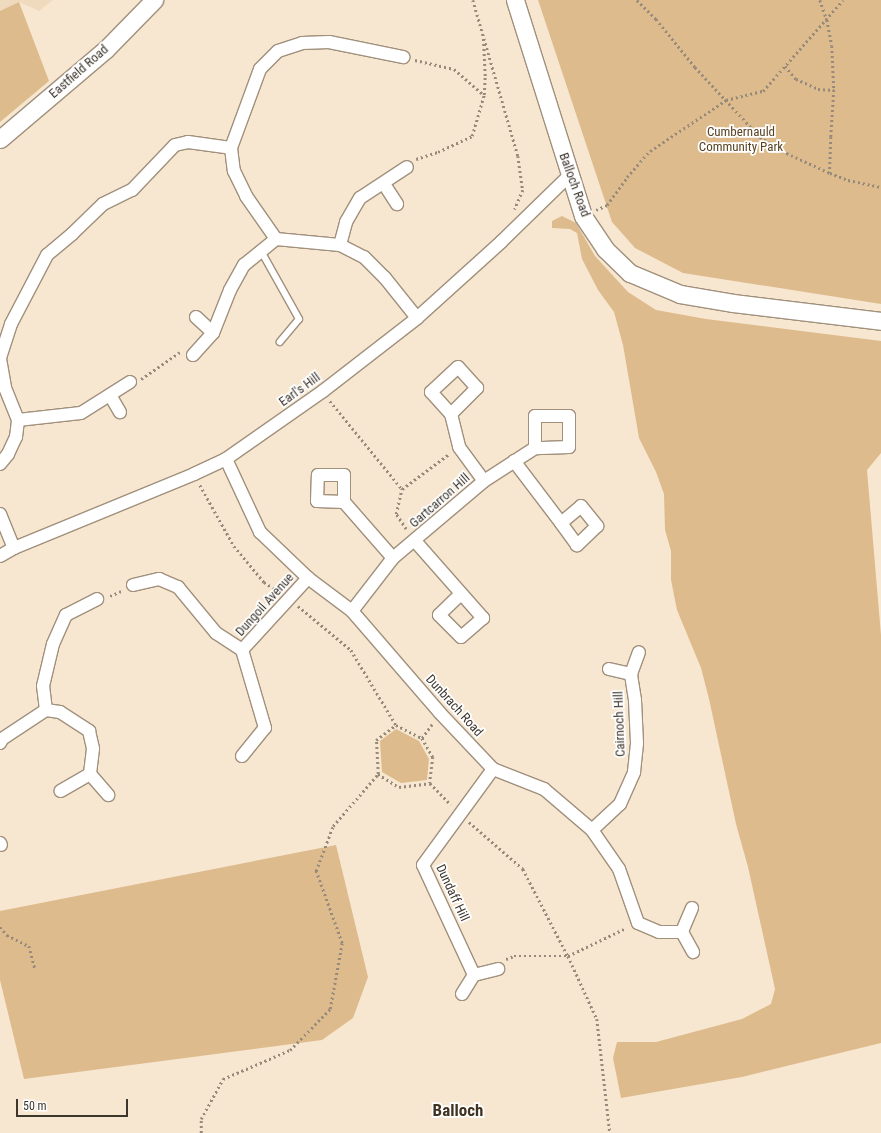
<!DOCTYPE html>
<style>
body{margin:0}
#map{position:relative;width:881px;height:1133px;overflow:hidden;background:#f7e7d0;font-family:"Roboto Condensed",sans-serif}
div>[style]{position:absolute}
.built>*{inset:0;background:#efdabd}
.green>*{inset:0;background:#debb8d}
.path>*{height:2.5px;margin-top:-1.25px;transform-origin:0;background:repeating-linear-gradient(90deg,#968a7b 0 2px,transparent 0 5px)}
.roads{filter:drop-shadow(1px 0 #a0907c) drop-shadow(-1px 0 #a0907c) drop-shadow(0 1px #a0907c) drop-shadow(0 -1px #a0907c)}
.lane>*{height:6px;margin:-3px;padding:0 3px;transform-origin:3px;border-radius:3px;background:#fff}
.street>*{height:12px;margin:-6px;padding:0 6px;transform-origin:6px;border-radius:6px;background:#fff}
.secondary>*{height:17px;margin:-8.5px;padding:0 8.5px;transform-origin:8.5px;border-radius:8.5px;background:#fff}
span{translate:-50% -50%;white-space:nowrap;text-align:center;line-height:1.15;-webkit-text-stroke:3.5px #fff;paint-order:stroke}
.street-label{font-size:13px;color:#3d362d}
.park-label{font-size:13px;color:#5a4322}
.district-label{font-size:17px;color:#403321;font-weight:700}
.scale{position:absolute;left:16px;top:1099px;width:112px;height:18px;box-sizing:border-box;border:2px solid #3d362d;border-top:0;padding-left:5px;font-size:12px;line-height:14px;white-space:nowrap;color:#3d362d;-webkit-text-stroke:3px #fff;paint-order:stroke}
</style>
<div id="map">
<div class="built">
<div style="clip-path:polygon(0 0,53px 0,39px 11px,19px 2px,0 11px)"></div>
</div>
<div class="green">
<div style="clip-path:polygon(538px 0,881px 0,881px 304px,683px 273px,635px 248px,612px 222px)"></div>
<div style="clip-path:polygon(19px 2px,49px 81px,0 122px,0 11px)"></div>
<div style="clip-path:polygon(562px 216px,576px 223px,595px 256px,628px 292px,656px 310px,706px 319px,881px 341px,881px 453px,867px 470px,881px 635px,881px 1043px,742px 1077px,621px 1098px,613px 1058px,617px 1042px,656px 1042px,742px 1019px,771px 1004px,775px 989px,748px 867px,736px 824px,709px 699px,701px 668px,677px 610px,671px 580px,671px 551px,665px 530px,664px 494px,656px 472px,639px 438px,623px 345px,614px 312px,598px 290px,582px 259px,577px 233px,570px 229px,552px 228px,552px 221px)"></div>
<div style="clip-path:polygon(396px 729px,419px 741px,429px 759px,427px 780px,401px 783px,382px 772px,380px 741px)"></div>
<div style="clip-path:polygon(336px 845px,368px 977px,353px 1018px,322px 1040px,24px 1079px,0 980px,0 911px)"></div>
</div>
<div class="path">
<div style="left:473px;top:0;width:162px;rotate:73.9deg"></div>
<div style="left:518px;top:156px;width:34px;rotate:82deg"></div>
<div style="left:523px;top:190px;width:21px;rotate:113deg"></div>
<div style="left:637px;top:0;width:27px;rotate:45deg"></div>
<div style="left:656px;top:19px;width:62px;rotate:50.9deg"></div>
<div style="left:695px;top:67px;width:96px;rotate:47.1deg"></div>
<div style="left:760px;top:137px;width:26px;rotate:32deg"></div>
<div style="left:782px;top:151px;width:53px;rotate:24.6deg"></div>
<div style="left:830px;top:173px;width:19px;rotate:21deg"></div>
<div style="left:848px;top:180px;width:34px;rotate:12deg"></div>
<div style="left:820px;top:0;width:21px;rotate:71deg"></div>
<div style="left:827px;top:20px;width:26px;rotate:79deg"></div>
<div style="left:832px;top:46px;width:44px;rotate:87.4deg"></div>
<div style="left:834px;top:90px;width:47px;rotate:93.7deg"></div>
<div style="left:831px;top:137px;width:36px;rotate:92deg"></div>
<div style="left:415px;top:60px;width:40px;rotate:13deg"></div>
<div style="left:454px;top:69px;width:38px;rotate:41deg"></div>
<div style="left:785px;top:66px;width:17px;rotate:50deg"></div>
<div style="left:796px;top:79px;width:24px;rotate:24deg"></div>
<div style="left:818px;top:89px;width:16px;rotate:4deg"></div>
<div style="left:416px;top:159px;width:23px;rotate:-18deg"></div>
<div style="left:438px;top:152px;width:38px;rotate:-25deg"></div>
<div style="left:472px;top:136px;width:43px;rotate:-73.7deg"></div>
<div style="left:484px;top:95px;width:19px;rotate:-87deg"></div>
<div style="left:485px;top:76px;width:41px;rotate:-92.8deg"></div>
<div style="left:596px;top:210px;width:12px;rotate:-24deg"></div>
<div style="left:607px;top:205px;width:34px;rotate:-54deg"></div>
<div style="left:627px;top:177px;width:35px;rotate:-49deg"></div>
<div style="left:650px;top:151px;width:92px;rotate:-33.9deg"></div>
<div style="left:726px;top:100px;width:38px;rotate:-14deg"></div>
<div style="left:763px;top:91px;width:121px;rotate:-48.7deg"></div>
<div style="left:141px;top:379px;width:47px;rotate:-34.7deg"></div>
<div style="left:330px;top:401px;width:114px;rotate:50.7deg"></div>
<div style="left:200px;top:485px;width:70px;rotate:60.9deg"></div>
<div style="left:234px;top:546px;width:47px;rotate:50.2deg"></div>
<div style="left:264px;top:582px;width:17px;rotate:33deg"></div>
<div style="left:406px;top:529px;width:18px;rotate:-124deg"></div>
<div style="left:396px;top:514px;width:26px;rotate:-77deg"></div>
<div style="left:402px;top:489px;width:59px;rotate:-36.7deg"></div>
<div style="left:110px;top:596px;width:12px;rotate:-24deg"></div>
<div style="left:298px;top:606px;width:69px;rotate:39.7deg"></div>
<div style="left:351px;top:650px;width:87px;rotate:59deg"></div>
<div style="left:422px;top:738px;width:22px;rotate:60deg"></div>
<div style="left:433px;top:757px;width:26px;rotate:97deg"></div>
<div style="left:378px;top:774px;width:25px;rotate:32deg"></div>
<div style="left:399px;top:787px;width:31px;rotate:-7deg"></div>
<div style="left:430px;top:783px;width:30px;rotate:46deg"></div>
<div style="left:469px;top:822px;width:72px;rotate:41deg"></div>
<div style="left:523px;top:869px;width:98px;rotate:62.7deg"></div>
<div style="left:568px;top:956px;width:69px;rotate:65.3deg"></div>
<div style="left:597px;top:1019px;width:115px;rotate:83.5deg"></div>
<div style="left:0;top:927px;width:11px;rotate:49deg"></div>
<div style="left:7px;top:935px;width:25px;rotate:27deg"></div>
<div style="left:29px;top:946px;width:23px;rotate:75deg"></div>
<div style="left:506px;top:959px;width:9px;rotate:-21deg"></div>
<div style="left:514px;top:956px;width:54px"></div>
<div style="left:568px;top:956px;width:64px;rotate:-25.8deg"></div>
<div style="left:201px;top:1133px;width:14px;rotate:-90deg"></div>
<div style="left:201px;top:1119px;width:46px;rotate:-61.2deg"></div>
<div style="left:223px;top:1079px;width:73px;rotate:-23.4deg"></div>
<div style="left:290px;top:1050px;width:57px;rotate:-45.7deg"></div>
<div style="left:330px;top:1009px;width:67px;rotate:-79.7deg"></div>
<div style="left:342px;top:943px;width:77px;rotate:-109.9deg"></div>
<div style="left:316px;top:871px;width:48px;rotate:-69.3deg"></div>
<div style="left:333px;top:826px;width:69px;rotate:-49.1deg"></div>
<div style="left:378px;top:774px;width:34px;rotate:-93deg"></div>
<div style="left:376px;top:740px;width:25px;rotate:-37deg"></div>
<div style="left:396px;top:725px;width:29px;rotate:27deg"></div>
<div style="left:422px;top:738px;width:17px;rotate:-54deg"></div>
</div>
<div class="roads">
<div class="lane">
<div style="left:261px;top:251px;width:78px;rotate:60.8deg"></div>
<div style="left:299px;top:319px;width:30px;rotate:130deg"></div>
</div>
<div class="street">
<div style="left:231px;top:148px;width:84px;rotate:-69.8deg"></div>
<div style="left:260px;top:69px;width:25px;rotate:-45deg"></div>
<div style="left:278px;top:51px;width:25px;rotate:-18deg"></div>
<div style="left:302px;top:43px;width:27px;rotate:-2deg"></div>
<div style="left:329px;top:42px;width:76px;rotate:11.5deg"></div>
<div style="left:384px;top:184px;width:24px;rotate:57deg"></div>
<div style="left:340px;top:245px;width:24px;rotate:-75deg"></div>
<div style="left:346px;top:222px;width:28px;rotate:-60deg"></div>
<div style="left:360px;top:198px;width:56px;rotate:-33.4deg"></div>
<div style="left:196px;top:317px;width:23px;rotate:43deg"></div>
<div style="left:193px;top:355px;width:30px;rotate:-48deg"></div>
<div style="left:213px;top:333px;width:46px;rotate:-68.4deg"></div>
<div style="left:230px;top:290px;width:29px;rotate:-61deg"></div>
<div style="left:244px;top:265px;width:41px;rotate:-39.1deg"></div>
<div style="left:110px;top:395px;width:20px;rotate:60deg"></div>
<div style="left:451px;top:414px;width:37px;rotate:-45deg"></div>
<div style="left:477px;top:388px;width:28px;rotate:-132deg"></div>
<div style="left:458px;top:367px;width:37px;rotate:137deg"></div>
<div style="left:431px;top:392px;width:30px;rotate:48deg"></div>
<div style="left:451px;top:414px;width:34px;rotate:76deg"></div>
<div style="left:459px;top:447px;width:42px;rotate:53.7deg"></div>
<div style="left:18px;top:420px;width:63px;rotate:-6.3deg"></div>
<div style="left:81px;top:413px;width:58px;rotate:-32.3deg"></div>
<div style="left:226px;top:459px;width:81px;rotate:65deg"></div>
<div style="left:260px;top:532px;width:66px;rotate:43.8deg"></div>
<div style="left:308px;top:578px;width:55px;rotate:36.9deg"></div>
<div style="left:352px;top:611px;width:135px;rotate:49.2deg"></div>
<div style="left:440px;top:713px;width:77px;rotate:46.6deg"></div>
<div style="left:493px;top:769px;width:55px;rotate:21.4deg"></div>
<div style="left:544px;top:789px;width:63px;rotate:40.5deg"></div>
<div style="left:592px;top:830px;width:47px;rotate:55.3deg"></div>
<div style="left:619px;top:869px;width:57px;rotate:70.6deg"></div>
<div style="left:638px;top:923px;width:23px;rotate:23deg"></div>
<div style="left:659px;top:932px;width:23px"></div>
<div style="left:514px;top:461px;width:78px;rotate:52.8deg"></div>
<div style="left:561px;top:523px;width:26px;rotate:-40deg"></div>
<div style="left:581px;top:506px;width:26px;rotate:51deg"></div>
<div style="left:597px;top:526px;width:28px;rotate:136deg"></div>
<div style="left:577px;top:545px;width:27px;rotate:-126deg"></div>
<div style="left:0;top:464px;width:13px;rotate:-51deg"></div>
<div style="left:8px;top:454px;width:19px;rotate:-65deg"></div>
<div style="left:16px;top:437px;width:17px;rotate:-83deg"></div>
<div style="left:18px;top:420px;width:35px;rotate:-112deg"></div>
<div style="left:5px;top:387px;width:29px;rotate:-100deg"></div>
<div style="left:0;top:358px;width:36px;rotate:-72deg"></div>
<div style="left:11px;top:324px;width:78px;rotate:-62.4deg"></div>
<div style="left:47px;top:255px;width:33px;rotate:-40deg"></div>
<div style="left:72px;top:234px;width:43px;rotate:-44.1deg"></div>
<div style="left:103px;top:204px;width:32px;rotate:-26deg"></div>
<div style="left:132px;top:190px;width:62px;rotate:-46.3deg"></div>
<div style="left:175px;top:145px;width:13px;rotate:-13deg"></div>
<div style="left:188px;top:142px;width:43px;rotate:7.9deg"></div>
<div style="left:231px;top:148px;width:23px;rotate:83deg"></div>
<div style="left:234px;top:171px;width:28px;rotate:64deg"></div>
<div style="left:246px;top:196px;width:52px;rotate:55.1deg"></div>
<div style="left:276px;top:239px;width:64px;rotate:5.4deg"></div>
<div style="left:340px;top:245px;width:27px;rotate:27deg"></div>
<div style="left:364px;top:257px;width:30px;rotate:45deg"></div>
<div style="left:385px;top:278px;width:51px;rotate:51.3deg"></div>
<div style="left:344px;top:502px;width:27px;rotate:-178deg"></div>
<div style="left:317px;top:501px;width:26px;rotate:-88deg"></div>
<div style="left:318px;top:475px;width:26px"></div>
<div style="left:344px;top:475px;width:27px;rotate:90deg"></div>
<div style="left:344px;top:502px;width:74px;rotate:48.8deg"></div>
<div style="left:0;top:514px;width:37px;rotate:68deg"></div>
<div style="left:415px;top:541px;width:103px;rotate:48.6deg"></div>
<div style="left:483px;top:618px;width:29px;rotate:139deg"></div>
<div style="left:461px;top:637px;width:31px;rotate:-135deg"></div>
<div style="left:439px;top:615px;width:30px;rotate:-44deg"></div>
<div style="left:0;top:556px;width:16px;rotate:-30deg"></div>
<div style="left:14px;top:548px;width:195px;rotate:-22.3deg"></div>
<div style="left:194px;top:474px;width:35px;rotate:-25deg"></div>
<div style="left:226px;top:459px;width:118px;rotate:-35deg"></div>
<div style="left:323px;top:391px;width:119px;rotate:-37.8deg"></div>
<div style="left:417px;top:318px;width:113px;rotate:-42.1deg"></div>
<div style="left:501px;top:242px;width:96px;rotate:-44.2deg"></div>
<div style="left:133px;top:585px;width:27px;rotate:-13deg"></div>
<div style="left:159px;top:579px;width:21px;rotate:23deg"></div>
<div style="left:178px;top:587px;width:60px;rotate:50.4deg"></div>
<div style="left:216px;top:633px;width:31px;rotate:33deg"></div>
<div style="left:352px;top:611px;width:67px;rotate:-52.3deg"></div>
<div style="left:393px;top:558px;width:119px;rotate:-40.2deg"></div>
<div style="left:484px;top:481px;width:61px;rotate:-32.9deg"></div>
<div style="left:535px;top:448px;width:32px;rotate:-90deg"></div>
<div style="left:535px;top:416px;width:34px"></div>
<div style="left:569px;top:416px;width:31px;rotate:90deg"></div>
<div style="left:569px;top:447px;width:34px;rotate:178deg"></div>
<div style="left:609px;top:669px;width:23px;rotate:13deg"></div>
<div style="left:631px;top:674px;width:23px;rotate:-70deg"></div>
<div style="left:46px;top:710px;width:24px;rotate:-97deg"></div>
<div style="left:43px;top:686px;width:43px;rotate:-76.6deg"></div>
<div style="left:53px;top:644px;width:32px;rotate:-66deg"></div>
<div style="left:66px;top:615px;width:35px;rotate:-27deg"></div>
<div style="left:0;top:743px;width:4px;rotate:-63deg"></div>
<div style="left:2px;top:739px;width:53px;rotate:-33.4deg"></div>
<div style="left:46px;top:710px;width:14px;rotate:8deg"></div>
<div style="left:60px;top:712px;width:35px;rotate:33deg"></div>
<div style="left:89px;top:731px;width:18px;rotate:77deg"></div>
<div style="left:93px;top:749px;width:25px;rotate:97deg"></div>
<div style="left:90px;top:774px;width:34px;rotate:150deg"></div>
<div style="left:242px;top:756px;width:36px;rotate:-51deg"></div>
<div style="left:265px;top:728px;width:81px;rotate:-106.4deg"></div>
<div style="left:242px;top:650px;width:98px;rotate:-47.5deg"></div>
<div style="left:90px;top:774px;width:28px;rotate:49deg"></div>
<div style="left:592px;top:830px;width:38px;rotate:-43deg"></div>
<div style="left:620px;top:804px;width:35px;rotate:-66deg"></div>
<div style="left:634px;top:772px;width:29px;rotate:-84deg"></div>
<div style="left:637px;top:743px;width:43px;rotate:-92.7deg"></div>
<div style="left:635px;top:700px;width:26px;rotate:-99deg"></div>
<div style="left:0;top:843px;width:2px;rotate:63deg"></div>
<div style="left:692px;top:908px;width:26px;rotate:113deg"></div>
<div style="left:682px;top:932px;width:23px;rotate:61deg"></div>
<div style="left:474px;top:975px;width:121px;rotate:-114.9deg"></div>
<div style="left:423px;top:865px;width:119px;rotate:-53.9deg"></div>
<div style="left:462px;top:994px;width:22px;rotate:-58deg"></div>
<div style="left:474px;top:975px;width:25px;rotate:-14deg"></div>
</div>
<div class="secondary">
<div style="left:515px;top:0;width:226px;rotate:72.5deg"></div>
<div style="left:583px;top:216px;width:40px;rotate:56deg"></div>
<div style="left:605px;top:249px;width:35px;rotate:44deg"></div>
<div style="left:630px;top:273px;width:54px;rotate:22.8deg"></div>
<div style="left:680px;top:294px;width:54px;rotate:9.6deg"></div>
<div style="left:733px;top:303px;width:149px;rotate:6.9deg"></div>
<div style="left:0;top:139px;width:139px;rotate:-40.3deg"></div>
<div style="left:106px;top:49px;width:69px;rotate:-45.6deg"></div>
</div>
</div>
<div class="street-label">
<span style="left:79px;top:72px;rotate:-41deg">Eastfield Road</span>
<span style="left:574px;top:185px;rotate:70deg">Balloch Road</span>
<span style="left:300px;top:390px;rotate:-36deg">Earl's Hill</span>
<span style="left:440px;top:501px;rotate:-41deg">Gartcarron Hill</span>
<span style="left:265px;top:605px;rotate:-48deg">Dungoil Avenue</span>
<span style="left:454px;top:706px;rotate:48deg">Dunbrach Road</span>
<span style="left:620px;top:724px;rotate:-92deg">Cairnoch Hill</span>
<span style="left:452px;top:893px;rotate:65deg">Dundaff Hill</span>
</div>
<div class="park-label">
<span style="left:741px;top:140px">Cumbernauld<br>Community Park</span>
</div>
<div class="district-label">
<span style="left:458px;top:1111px">Balloch</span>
</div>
<div class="scale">50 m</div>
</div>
